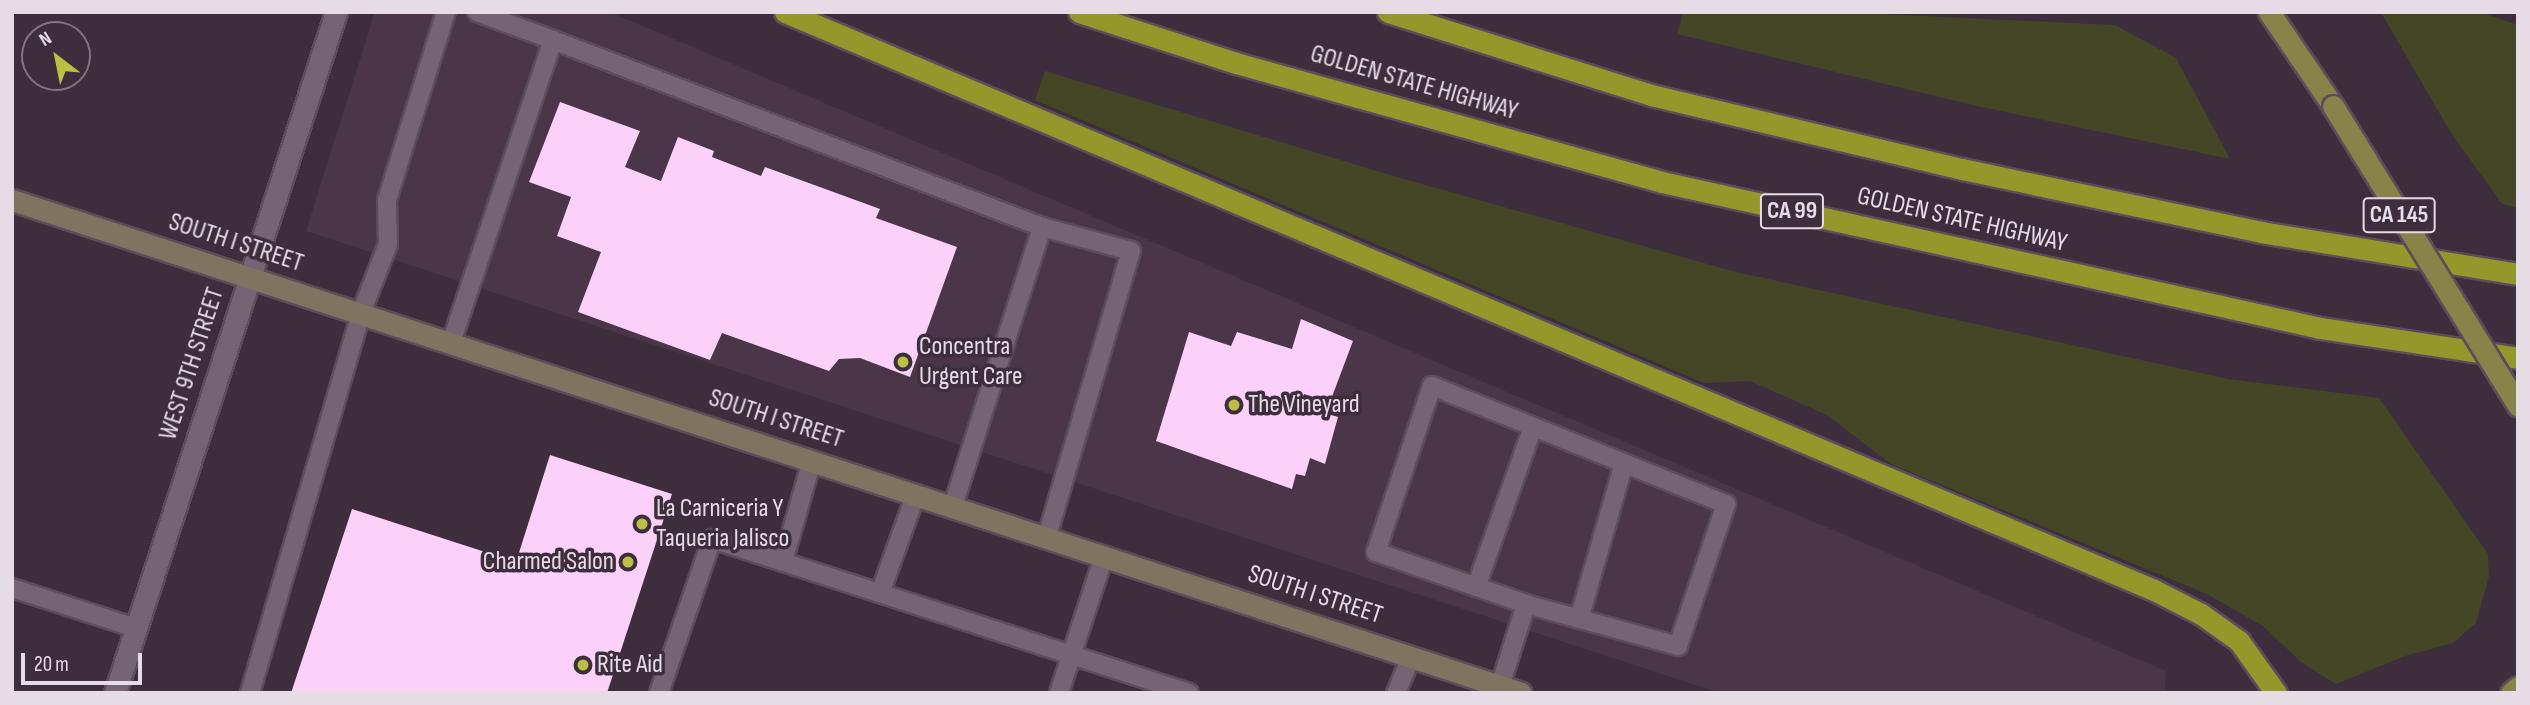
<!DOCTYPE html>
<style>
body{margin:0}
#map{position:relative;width:2530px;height:705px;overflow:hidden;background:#3e2e3d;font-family:"Sofia Sans Condensed",sans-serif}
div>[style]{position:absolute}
.built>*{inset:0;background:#4a3549}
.green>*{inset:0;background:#444625}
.building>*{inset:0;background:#fbd1f9}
.roads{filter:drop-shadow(2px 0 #5b4d5a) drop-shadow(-2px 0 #5b4d5a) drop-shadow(0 2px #5b4d5a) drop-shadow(0 -2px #5b4d5a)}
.lane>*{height:18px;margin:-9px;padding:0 9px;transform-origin:9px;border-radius:9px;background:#766475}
.street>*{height:21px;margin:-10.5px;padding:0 10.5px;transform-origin:10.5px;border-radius:10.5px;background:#766475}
.secondary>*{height:21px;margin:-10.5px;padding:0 10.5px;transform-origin:10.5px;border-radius:10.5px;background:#7f745f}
.primary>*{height:21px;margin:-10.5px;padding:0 10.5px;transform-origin:10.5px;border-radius:10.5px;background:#888349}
.highway>*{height:21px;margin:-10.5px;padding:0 10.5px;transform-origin:10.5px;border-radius:10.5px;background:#94982b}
.bridges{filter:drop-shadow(2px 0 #5b4d5a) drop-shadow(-2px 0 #5b4d5a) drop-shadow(0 2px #5b4d5a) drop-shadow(0 -2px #5b4d5a)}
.primary-bridge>*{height:21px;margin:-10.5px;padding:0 10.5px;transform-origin:10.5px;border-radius:10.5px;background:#888349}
.dots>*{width:19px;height:19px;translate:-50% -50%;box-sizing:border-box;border:4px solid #3e2e3d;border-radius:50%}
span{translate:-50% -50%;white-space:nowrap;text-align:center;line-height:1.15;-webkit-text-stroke:7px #3e2e3d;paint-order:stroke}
.shield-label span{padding:2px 5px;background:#3e2e3d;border:2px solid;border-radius:5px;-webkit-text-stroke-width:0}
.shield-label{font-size:24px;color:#e6dce5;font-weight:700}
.street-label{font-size:26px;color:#e6dce5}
.poi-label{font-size:26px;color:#e6dce5}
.left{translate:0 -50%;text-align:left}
.right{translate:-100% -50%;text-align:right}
.frame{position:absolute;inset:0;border:14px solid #e6dce5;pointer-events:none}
.north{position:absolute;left:21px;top:21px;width:70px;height:70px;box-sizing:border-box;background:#3e2e3d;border:2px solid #817480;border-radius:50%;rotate:328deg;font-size:19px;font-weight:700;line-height:28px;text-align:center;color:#e6dce5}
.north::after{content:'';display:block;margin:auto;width:24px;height:32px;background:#bbc045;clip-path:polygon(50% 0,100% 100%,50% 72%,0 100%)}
.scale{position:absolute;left:21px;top:653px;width:121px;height:32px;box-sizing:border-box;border:4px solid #e6dce5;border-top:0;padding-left:9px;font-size:21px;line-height:24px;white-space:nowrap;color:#e6dce5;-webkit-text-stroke:5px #3e2e3d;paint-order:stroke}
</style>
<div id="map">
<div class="built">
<div style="clip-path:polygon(375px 12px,610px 12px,2166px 671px,2165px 693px,1720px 693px,306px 231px)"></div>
</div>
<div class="green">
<div style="clip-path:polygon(1683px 12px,1837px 12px,2115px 25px,2176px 58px,2230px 159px,1977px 106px,1677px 34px)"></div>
<div style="clip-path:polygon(2480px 12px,2518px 25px,2518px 208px,2502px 204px,2451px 133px,2382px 14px)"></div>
<div style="clip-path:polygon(1045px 71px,1390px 175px,1736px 272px,2228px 379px,2379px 398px,2488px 554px,2489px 576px,2476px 623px,2453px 643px,2405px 656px,2336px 684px,2301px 662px,2263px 626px,2207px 594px,1891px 464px,1827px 415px,1750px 381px,1704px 383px,1035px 100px)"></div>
</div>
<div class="building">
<div style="clip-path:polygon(560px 102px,640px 131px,625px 167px,661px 181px,678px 137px,714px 151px,712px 157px,761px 176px,765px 167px,880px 209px,876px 218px,957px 247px,910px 377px,860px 358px,839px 359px,829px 371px,722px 333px,710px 360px,578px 312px,601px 252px,557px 236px,571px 197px,529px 182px)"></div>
<div style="clip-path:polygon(1301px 319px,1353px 341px,1330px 402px,1304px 394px,1298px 414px,1304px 416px,1308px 408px,1338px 417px,1325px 464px,1310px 458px,1305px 476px,1296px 474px,1292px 489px,1156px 441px,1189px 332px,1231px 346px,1237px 332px,1292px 349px)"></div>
<div style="clip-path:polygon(550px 455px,672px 494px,607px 693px,291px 693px,352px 509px,516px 562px)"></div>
</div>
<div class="roads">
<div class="lane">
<div style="left:553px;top:40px;width:524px;rotate:20.93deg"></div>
<div style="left:451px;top:343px;width:320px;rotate:-71.4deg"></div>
<div style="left:553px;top:40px;width:81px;rotate:-159.8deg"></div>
<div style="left:953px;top:506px;width:293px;rotate:-72.3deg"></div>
<div style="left:1042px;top:227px;width:92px;rotate:15.1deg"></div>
<div style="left:1131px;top:251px;width:298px;rotate:106.4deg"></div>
<div style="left:783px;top:562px;width:106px;rotate:-74.1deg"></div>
<div style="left:1476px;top:587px;width:170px;rotate:-70.4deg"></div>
<div style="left:12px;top:588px;width:130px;rotate:17.9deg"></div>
<div style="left:880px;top:593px;width:105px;rotate:-70deg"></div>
<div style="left:1579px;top:619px;width:162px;rotate:-73.9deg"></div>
<div style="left:1500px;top:686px;width:86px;rotate:-72.4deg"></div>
<div style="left:1526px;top:604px;width:159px;rotate:-160.9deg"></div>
<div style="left:1376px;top:552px;width:175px;rotate:-71.4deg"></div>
<div style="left:1432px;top:386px;width:317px;rotate:21.9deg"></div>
<div style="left:1726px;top:504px;width:150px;rotate:108.7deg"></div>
<div style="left:1678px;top:646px;width:158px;rotate:-164.6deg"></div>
<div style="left:250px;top:693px;width:396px;rotate:-73.7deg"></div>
<div style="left:361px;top:313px;width:74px;rotate:-68.6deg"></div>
<div style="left:388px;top:244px;width:44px;rotate:-91.3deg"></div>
<div style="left:387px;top:200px;width:197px;rotate:-72.6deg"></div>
<div style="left:659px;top:693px;width:163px;rotate:-71deg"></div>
<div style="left:712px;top:539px;width:501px;rotate:17.89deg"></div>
<div style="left:1059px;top:693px;width:144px;rotate:-71.8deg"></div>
<div style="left:1396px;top:693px;width:39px;rotate:-67deg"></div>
</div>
<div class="street">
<div style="left:115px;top:693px;width:716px;rotate:-72.02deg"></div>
</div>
<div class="secondary">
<div style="left:12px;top:200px;width:1587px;rotate:18.09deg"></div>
</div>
<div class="primary">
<div style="left:2269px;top:12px;width:114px;rotate:55.8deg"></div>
<div style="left:2511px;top:693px;width:9px;rotate:-41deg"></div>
</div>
<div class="highway">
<div style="left:785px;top:12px;width:1486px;rotate:22.89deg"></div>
<div style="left:2154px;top:590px;width:53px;rotate:27.1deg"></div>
<div style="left:2201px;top:614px;width:47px;rotate:35.4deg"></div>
<div style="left:2239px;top:641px;width:64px;rotate:54.6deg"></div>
<div style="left:1079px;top:12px;width:165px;rotate:18deg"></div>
<div style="left:1236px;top:63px;width:442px;rotate:15.6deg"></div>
<div style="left:1662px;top:182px;width:674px;rotate:12.51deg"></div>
<div style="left:2320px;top:328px;width:200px;rotate:8.6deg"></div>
<div style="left:1388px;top:12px;width:276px;rotate:17.5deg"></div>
<div style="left:1651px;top:95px;width:320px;rotate:13.4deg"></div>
<div style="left:1962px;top:169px;width:306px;rotate:11.9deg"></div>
<div style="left:2261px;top:232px;width:260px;rotate:9.3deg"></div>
</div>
</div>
<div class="bridges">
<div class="primary-bridge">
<div style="left:2333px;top:106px;width:352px;rotate:58.3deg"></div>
</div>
</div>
<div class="dots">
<div style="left:903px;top:362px;background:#bbc045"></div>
<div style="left:1234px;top:405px;background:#bbc045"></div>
<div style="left:642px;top:524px;background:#bbc045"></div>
<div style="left:628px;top:562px;background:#bbc045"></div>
<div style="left:583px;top:665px;background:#bbc045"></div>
</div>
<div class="shield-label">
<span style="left:1792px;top:211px">CA 99</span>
<span style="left:2399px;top:215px">CA 145</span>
</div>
<div class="street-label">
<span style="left:1414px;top:83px;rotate:16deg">GOLDEN STATE HIGHWAY</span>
<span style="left:1962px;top:220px;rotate:13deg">GOLDEN STATE HIGHWAY</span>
<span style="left:236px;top:243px;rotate:18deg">SOUTH I STREET</span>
<span style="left:192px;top:364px;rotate:-72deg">WEST 9TH STREET</span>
<span style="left:776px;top:419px;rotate:18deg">SOUTH I STREET</span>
<span style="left:1315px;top:595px;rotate:18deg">SOUTH I STREET</span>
</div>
<div class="poi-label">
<span class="left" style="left:919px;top:362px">Concentra<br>Urgent Care</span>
<span class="left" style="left:1248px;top:405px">The Vineyard</span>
<span class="left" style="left:656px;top:524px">La Carniceria Y<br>Taqueria Jalisco</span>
<span class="right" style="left:614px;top:562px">Charmed Salon</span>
<span class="left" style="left:597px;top:665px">Rite Aid</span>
</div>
<div class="frame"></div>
<div class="north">N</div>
<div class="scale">20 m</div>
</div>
